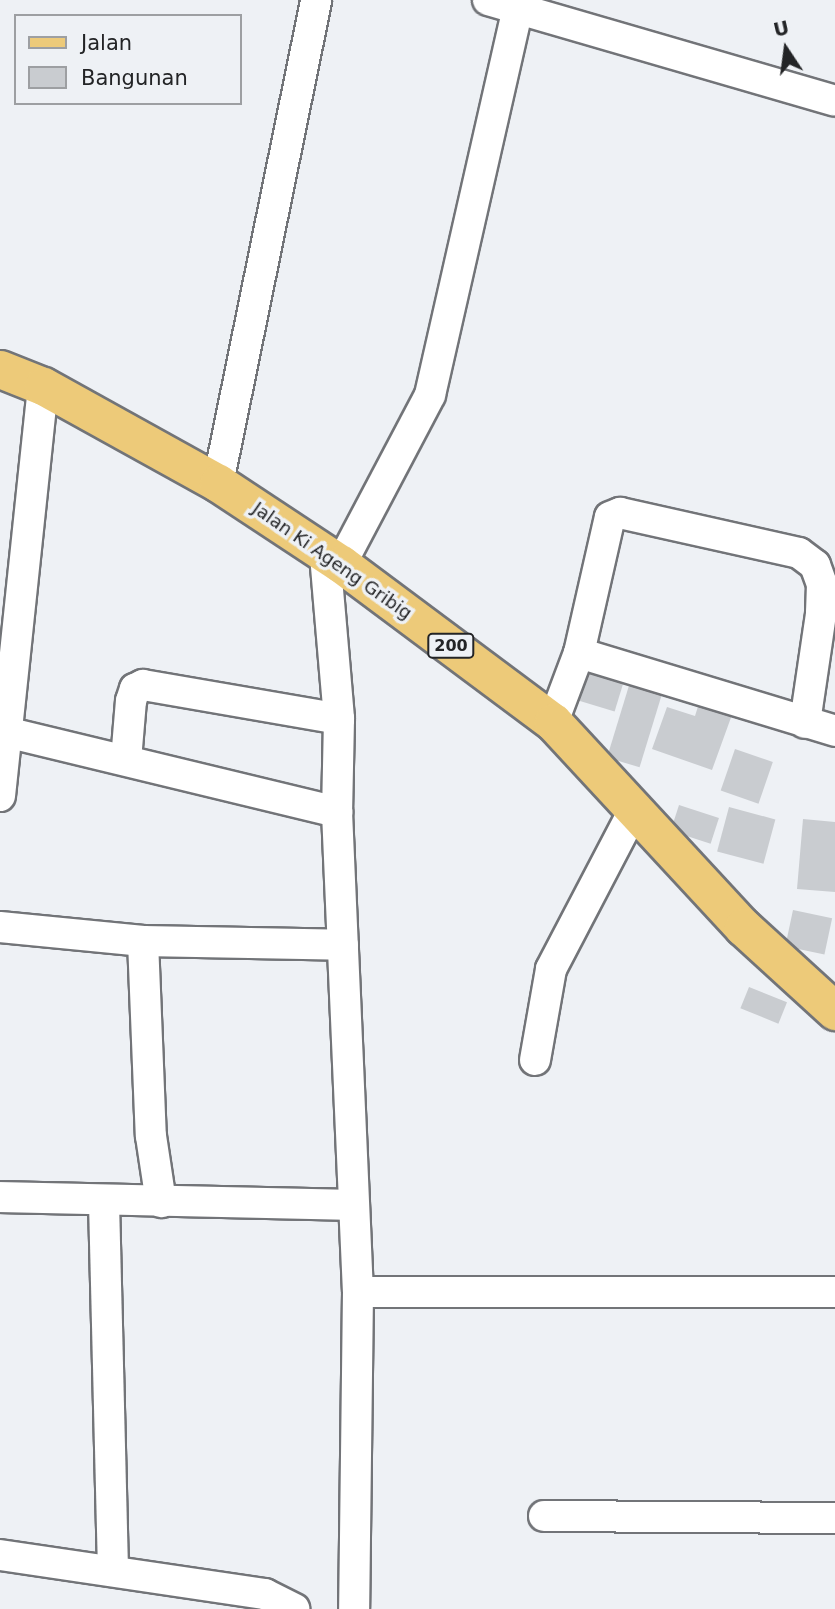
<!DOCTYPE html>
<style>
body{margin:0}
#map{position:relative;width:835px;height:1609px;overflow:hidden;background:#eef1f5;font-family:"DejaVu Sans",sans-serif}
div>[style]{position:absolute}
.building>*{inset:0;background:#c9ccd0;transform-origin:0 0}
.roads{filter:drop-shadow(2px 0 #727478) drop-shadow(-2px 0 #727478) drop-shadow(0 2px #727478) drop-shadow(0 -2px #727478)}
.minor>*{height:30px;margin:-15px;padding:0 15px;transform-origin:15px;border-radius:15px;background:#fff}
.major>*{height:37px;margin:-18.5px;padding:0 18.5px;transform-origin:18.5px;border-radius:18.5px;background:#edca79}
span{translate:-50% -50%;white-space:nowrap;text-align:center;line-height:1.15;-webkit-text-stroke:7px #eef1f5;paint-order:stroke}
.shield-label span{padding:2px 5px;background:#eef1f5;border:2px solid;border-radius:5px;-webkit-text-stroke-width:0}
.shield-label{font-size:16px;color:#232426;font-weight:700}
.street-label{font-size:18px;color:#232426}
.legend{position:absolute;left:14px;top:14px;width:228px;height:91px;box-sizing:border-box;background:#eef1f5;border:2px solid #9d9fa2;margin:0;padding:9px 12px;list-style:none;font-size:21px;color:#232426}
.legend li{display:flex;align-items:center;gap:14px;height:35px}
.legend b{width:35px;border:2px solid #9d9fa2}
.north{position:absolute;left:751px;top:14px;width:70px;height:70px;-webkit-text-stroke:5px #eef1f5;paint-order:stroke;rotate:347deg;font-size:19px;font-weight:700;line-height:28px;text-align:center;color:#232426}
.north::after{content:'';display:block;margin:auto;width:24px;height:32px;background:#232426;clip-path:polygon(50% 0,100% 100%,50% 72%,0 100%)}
</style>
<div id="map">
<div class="building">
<div style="left:581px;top:671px;width:44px;height:29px;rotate:17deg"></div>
<div style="left:631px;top:679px;width:34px;height:82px;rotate:17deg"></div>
<div style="clip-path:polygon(700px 700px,733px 712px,712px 770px,652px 749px,667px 707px,695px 716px)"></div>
<div style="left:735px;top:749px;width:40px;height:44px;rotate:19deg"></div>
<div style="left:679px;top:805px;width:42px;height:27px;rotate:18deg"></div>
<div style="left:729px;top:807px;width:48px;height:46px;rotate:15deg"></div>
<div style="clip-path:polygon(803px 819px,835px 822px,835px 892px,797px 889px)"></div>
<div style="left:793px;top:910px;width:40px;height:37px;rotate:12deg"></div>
<div style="left:749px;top:987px;width:41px;height:23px;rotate:22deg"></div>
</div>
<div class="roads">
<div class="minor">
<div style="left:488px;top:0;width:361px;rotate:16.2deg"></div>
<div style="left:218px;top:483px;width:493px;rotate:-78.5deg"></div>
<div style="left:325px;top:555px;width:165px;rotate:85.1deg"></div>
<div style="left:339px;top:719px;width:93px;rotate:91.2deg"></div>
<div style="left:337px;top:812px;width:480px;rotate:87.5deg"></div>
<div style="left:358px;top:1292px;width:317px;rotate:90.7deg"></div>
<div style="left:341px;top:564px;width:191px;rotate:-62.2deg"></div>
<div style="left:430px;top:395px;width:397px;rotate:-77.2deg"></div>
<div style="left:579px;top:653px;width:268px;rotate:16.9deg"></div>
<div style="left:553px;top:722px;width:74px;rotate:-69.4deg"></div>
<div style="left:579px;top:653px;width:139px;rotate:-77.2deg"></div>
<div style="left:610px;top:517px;width:11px;rotate:-22deg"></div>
<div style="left:620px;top:513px;width:183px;rotate:12.6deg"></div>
<div style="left:799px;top:553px;width:20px;rotate:37deg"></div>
<div style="left:815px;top:565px;width:20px;rotate:70deg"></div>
<div style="left:822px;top:584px;width:30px;rotate:92deg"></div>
<div style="left:821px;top:614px;width:110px;rotate:98.4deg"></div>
<div style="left:6px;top:732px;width:341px;rotate:13.6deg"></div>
<div style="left:126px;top:760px;width:59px;rotate:-85.2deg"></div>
<div style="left:131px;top:701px;width:13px;rotate:-72deg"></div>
<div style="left:135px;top:689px;width:9px;rotate:-27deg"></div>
<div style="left:143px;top:685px;width:199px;rotate:9.8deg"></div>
<div style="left:0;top:796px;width:412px;rotate:-84deg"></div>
<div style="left:0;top:927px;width:144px;rotate:5.6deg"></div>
<div style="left:143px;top:941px;width:200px;rotate:1.1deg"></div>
<div style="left:143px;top:941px;width:195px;rotate:87.7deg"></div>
<div style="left:151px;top:1136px;width:67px;rotate:81.4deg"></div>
<div style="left:535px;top:1060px;width:92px;rotate:-80deg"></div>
<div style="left:551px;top:969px;width:179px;rotate:-62.4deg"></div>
<div style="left:0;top:1197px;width:352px;rotate:1.3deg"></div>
<div style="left:104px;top:1202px;width:367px;rotate:88.6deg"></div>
<div style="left:358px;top:1292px;width:477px"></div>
<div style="left:544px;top:1516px;width:291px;rotate:0.4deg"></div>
<div style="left:0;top:1555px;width:268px;rotate:8.4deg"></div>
<div style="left:265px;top:1594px;width:33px;rotate:27deg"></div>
</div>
<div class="major">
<div style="left:0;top:369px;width:46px;rotate:21.6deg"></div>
<div style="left:43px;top:386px;width:200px;rotate:29deg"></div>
<div style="left:218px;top:483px;width:147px;rotate:33.4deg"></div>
<div style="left:341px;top:564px;width:264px;rotate:36.7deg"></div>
<div style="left:553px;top:722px;width:280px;rotate:47.2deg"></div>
<div style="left:743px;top:927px;width:125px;rotate:42.4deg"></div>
</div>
</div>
<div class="shield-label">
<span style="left:451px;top:646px">200</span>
</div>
<div class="street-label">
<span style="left:332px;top:561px;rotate:35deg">Jalan Ki Ageng Gribig</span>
</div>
<ul class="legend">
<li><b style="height:9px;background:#edca79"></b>Jalan</li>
<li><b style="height:19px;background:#c9ccd0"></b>Bangunan</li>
</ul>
<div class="north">U</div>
</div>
